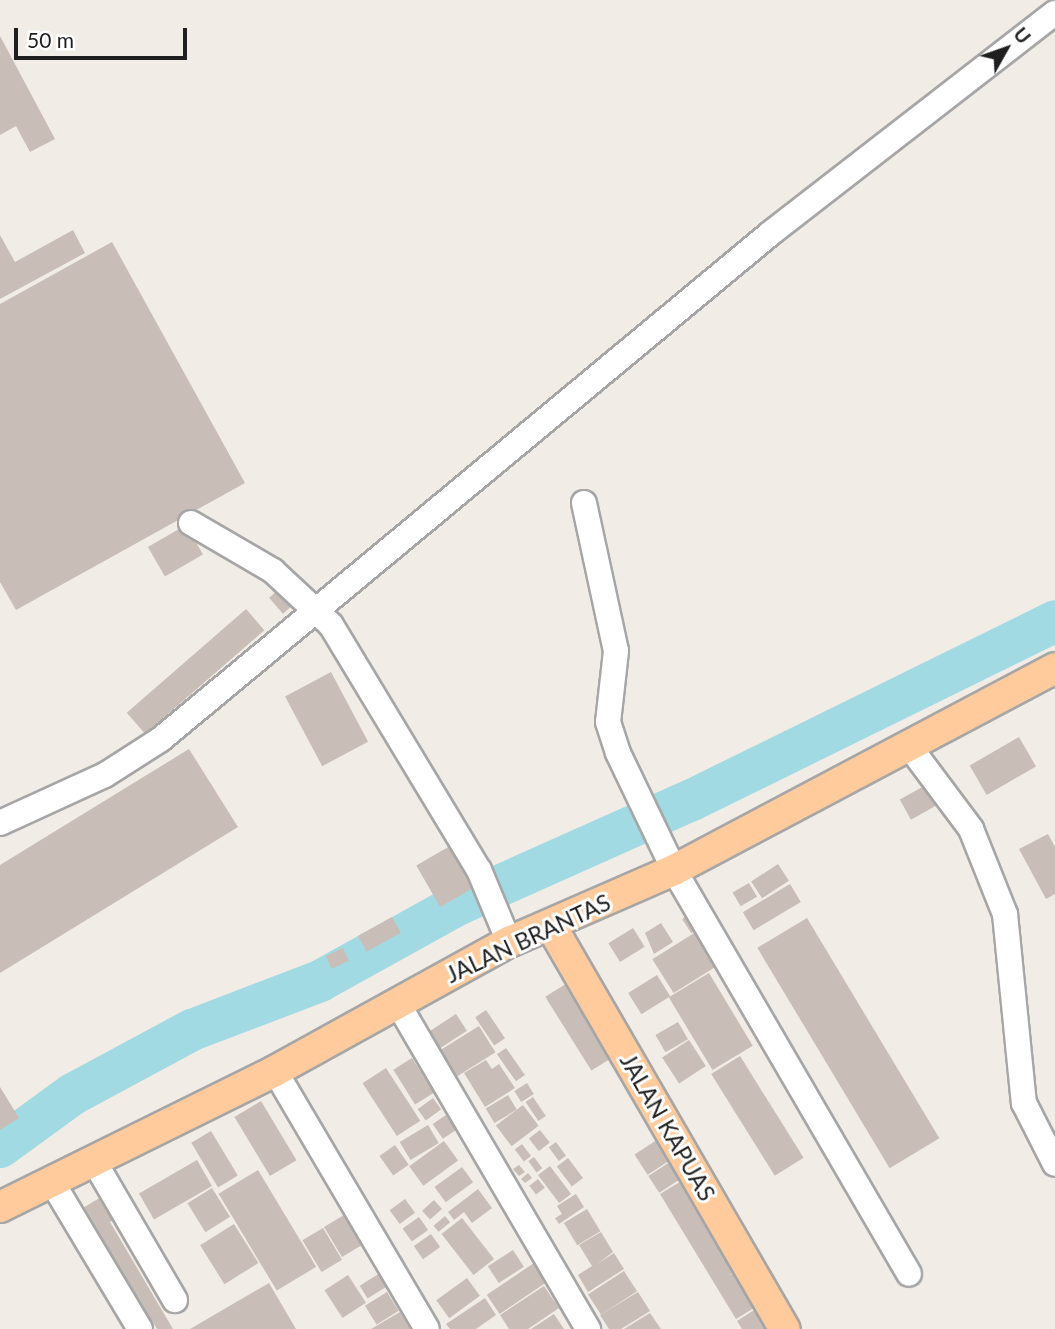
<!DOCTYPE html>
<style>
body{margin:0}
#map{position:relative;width:1055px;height:1329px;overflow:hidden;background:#f1ece5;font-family:Lato,sans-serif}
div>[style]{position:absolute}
.river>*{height:42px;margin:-21px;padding:0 21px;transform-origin:21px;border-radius:21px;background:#a1dae3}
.building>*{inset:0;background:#c9bdb7;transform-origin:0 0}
.roads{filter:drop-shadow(2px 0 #a6a6a6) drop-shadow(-2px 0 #a6a6a6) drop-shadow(0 2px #a6a6a6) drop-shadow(0 -2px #a6a6a6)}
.minor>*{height:24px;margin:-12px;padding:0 12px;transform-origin:12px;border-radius:12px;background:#fff}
.major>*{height:30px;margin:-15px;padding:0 15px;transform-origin:15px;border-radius:15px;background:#ffcb9c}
span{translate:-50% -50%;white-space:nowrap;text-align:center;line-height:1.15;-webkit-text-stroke:6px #fff;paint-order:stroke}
.street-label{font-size:23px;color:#1f1f1f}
.north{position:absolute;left:971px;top:14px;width:70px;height:70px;-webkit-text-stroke:5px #fff;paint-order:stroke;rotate:50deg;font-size:19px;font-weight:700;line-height:28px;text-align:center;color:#1f1f1f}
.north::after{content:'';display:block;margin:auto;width:24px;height:32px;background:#1f1f1f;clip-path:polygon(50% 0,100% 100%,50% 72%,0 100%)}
.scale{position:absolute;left:14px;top:28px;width:173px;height:32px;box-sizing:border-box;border:4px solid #1f1f1f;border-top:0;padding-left:9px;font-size:21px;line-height:24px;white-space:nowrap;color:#1f1f1f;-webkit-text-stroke:5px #fff;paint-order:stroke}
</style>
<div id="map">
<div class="river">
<div style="left:0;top:1147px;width:90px;rotate:-36deg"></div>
<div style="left:73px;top:1094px;width:135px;rotate:-28.3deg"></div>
<div style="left:192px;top:1030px;width:137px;rotate:-20.9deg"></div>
<div style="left:320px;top:981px;width:159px;rotate:-29deg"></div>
<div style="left:459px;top:904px;width:255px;rotate:-24.1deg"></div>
<div style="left:692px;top:800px;width:405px;rotate:-26.2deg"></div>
</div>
<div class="building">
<div style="clip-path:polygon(0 36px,55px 139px,30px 152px,16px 126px,0 135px)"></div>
<div style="clip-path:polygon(73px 230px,85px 253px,0 299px,0 235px,15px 262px)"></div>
<div style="clip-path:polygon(112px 242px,245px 483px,16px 610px,0 582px,0 304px)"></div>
<div style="left:186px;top:525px;width:34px;height:44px;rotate:60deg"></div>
<div style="left:285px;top:584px;width:21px;height:21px;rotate:49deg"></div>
<div style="left:246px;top:609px;width:28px;height:158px;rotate:49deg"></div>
<div style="left:331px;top:672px;width:79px;height:52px;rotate:62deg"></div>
<div style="left:1019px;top:737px;width:34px;height:57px;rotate:60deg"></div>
<div style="clip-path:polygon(189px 749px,238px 827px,0 973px,0 865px)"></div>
<div style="left:926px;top:785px;width:23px;height:30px;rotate:61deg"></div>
<div style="clip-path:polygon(1048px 834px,1055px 847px,1055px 894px,1046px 899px,1019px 849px)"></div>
<div style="left:450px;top:846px;width:48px;height:39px;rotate:60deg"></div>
<div style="left:778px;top:864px;width:20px;height:32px;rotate:57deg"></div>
<div style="left:749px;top:883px;width:16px;height:19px;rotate:60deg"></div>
<div style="left:790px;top:884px;width:21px;height:55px;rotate:59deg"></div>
<div style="left:693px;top:912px;width:17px;height:13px;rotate:57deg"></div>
<div style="left:392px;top:917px;width:18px;height:39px;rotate:61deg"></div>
<div style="left:807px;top:918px;width:257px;height:58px;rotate:59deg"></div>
<div style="clip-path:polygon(661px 923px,673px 942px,654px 954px,645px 933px)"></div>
<div style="left:633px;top:928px;width:22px;height:29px;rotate:58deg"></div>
<div style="left:699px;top:930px;width:40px;height:55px;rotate:58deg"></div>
<div style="left:343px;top:948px;width:14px;height:19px;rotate:65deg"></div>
<div style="left:709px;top:973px;width:85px;height:47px;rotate:59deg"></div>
<div style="left:657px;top:975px;width:25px;height:34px;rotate:58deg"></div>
<div style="left:569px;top:982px;width:87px;height:28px;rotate:58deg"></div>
<div style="left:486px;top:1010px;width:34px;height:13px;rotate:56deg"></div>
<div style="left:456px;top:1014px;width:20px;height:38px;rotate:57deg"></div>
<div style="left:678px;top:1022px;width:20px;height:26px;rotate:60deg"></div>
<div style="left:479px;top:1026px;width:31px;height:53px;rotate:58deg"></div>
<div style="left:689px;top:1040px;width:31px;height:32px;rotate:57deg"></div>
<div style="left:506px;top:1048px;width:33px;height:11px;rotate:55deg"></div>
<div style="left:740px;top:1056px;width:120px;height:34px;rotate:58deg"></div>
<div style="left:412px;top:1058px;width:41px;height:22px;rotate:58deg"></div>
<div style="clip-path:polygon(486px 1060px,492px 1069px,499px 1064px,515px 1088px,485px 1107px,464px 1073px)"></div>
<div style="left:386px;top:1068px;width:63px;height:28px;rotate:57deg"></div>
<div style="left:527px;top:1083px;width:13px;height:15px;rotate:58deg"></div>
<div style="clip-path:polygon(0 1087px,19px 1118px,0 1130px)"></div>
<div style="left:508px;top:1095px;width:17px;height:26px;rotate:59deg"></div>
<div style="left:533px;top:1097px;width:23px;height:9px;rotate:56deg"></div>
<div style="left:433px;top:1098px;width:14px;height:19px;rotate:54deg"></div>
<div style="left:261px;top:1101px;width:69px;height:31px;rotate:59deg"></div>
<div style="left:523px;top:1105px;width:26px;height:34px;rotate:53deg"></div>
<div style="left:446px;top:1115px;width:18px;height:16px;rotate:56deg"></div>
<div style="left:428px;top:1125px;width:21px;height:33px;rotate:59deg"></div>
<div style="left:540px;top:1130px;width:16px;height:14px;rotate:52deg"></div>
<div style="left:211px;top:1131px;width:52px;height:23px;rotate:59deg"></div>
<div style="left:663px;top:1136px;width:24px;height:34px;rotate:57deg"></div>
<div style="left:444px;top:1141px;width:24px;height:43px;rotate:54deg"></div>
<div style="left:556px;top:1142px;width:17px;height:9px;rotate:54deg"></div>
<div style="left:522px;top:1144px;width:15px;height:9px;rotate:53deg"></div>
<div style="left:395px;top:1145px;width:24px;height:19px;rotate:55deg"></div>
<div style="left:534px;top:1157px;width:14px;height:7px;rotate:54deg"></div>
<div style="left:568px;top:1158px;width:25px;height:14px;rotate:53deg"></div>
<div style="left:676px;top:1158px;width:20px;height:33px;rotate:57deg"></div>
<div style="left:197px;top:1160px;width:30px;height:67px;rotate:60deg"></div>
<div style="clip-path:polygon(519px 1165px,525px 1172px,519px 1176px,513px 1169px)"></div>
<div style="left:550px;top:1166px;width:35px;height:15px;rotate:53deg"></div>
<div style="left:462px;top:1167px;width:19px;height:34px;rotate:54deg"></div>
<div style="left:258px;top:1170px;width:113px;height:46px;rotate:59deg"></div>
<div style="clip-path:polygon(528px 1173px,532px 1178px,525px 1183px,521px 1179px)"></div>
<div style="clip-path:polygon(688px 1177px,740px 1268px,727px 1276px,741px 1269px,762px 1303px,736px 1319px,660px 1194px)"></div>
<div style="left:538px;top:1179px;width:11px;height:11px;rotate:52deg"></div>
<div style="left:212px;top:1188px;width:34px;height:29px;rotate:58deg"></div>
<div style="clip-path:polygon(478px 1189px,492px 1208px,472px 1223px,464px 1212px,454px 1220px,448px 1212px)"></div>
<div style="clip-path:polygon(106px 1194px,120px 1217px,110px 1222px,173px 1329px,157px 1329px,83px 1208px)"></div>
<div style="clip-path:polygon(576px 1194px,584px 1207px,559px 1224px,555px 1218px,562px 1214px,557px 1206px)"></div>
<div style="left:405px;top:1199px;width:17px;height:19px;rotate:54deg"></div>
<div style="left:434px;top:1200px;width:12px;height:16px;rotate:48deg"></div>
<div style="left:587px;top:1209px;width:26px;height:27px;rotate:59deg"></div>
<div style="clip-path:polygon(349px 1212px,362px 1245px,342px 1257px,324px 1227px)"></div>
<div style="left:445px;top:1216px;width:8px;height:15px;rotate:50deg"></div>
<div style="left:419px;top:1217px;width:16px;height:20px;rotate:55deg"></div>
<div style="left:462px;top:1218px;width:52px;height:26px;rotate:52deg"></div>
<div style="left:234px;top:1224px;width:46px;height:40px;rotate:58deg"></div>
<div style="left:323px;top:1228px;width:37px;height:24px;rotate:59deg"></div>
<div style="clip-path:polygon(601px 1232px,613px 1252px,597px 1264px,614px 1253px,624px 1269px,588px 1292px,578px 1275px,592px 1266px,579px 1245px)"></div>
<div style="left:431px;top:1234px;width:16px;height:21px;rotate:55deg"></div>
<div style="left:513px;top:1250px;width:20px;height:30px;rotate:57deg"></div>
<div style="left:534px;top:1263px;width:23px;height:57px;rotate:56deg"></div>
<div style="left:624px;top:1271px;width:24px;height:43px;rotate:57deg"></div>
<div style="left:380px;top:1273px;width:15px;height:24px;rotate:58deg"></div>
<div style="left:348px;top:1275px;width:33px;height:28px;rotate:57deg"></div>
<div style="left:467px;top:1278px;width:22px;height:38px;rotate:54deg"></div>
<div style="clip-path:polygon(269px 1283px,296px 1329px,190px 1329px)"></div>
<div style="clip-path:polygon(544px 1286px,559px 1308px,528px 1329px,509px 1329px,500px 1315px)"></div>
<div style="left:387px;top:1292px;width:22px;height:26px;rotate:58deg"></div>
<div style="clip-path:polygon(638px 1292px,650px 1311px,621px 1329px,609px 1329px,600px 1315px)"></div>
<div style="clip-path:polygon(485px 1298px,496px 1315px,476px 1329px,450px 1329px,446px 1324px)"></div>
<div style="clip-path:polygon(762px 1305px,774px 1329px,742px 1329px,737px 1321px)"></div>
<div style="clip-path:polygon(400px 1312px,410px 1329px,371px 1329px)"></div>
<div style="clip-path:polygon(650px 1313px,661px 1329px,624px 1329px)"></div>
<div style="clip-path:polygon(554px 1314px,564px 1329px,531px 1329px)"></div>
</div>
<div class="roads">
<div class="minor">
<div style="left:584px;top:503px;width:151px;rotate:77.8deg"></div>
<div style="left:616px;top:651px;width:71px;rotate:96.4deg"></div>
<div style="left:608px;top:722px;width:33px;rotate:72deg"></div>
<div style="left:618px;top:753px;width:130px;rotate:64.4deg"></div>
<div style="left:674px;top:870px;width:467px;rotate:59.8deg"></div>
<div style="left:191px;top:523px;width:95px;rotate:30.3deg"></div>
<div style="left:273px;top:571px;width:79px;rotate:43deg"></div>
<div style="left:331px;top:625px;width:286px;rotate:58.9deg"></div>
<div style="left:479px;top:870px;width:78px;rotate:67.4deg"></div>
<div style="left:909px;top:746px;width:104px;rotate:53.2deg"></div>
<div style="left:971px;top:829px;width:92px;rotate:68.2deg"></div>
<div style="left:1005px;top:914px;width:190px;rotate:84.3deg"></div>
<div style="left:1024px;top:1103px;width:68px;rotate:63.1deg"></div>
<div style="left:0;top:823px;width:115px;rotate:-24.6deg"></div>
<div style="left:105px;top:775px;width:67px;rotate:-32.7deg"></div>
<div style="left:161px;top:739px;width:793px;rotate:-39.68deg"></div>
<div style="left:771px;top:233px;width:359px;rotate:-37.8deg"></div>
<div style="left:397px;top:1002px;width:379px;rotate:59.7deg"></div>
<div style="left:275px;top:1071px;width:299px;rotate:59.5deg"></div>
<div style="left:94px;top:1161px;width:161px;rotate:59.8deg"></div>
<div style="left:52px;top:1182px;width:171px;rotate:59.1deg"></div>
</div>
<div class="major">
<div style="left:551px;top:926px;width:466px;rotate:59.9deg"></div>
<div style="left:0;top:1207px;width:307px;rotate:-26.3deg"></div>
<div style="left:275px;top:1071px;width:267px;rotate:-28.9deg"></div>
<div style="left:509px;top:942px;width:180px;rotate:-23.6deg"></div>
<div style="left:674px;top:870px;width:431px;rotate:-27.9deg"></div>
</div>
</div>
<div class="street-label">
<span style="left:528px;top:938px;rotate:-25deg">JALAN BRANTAS</span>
<span style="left:668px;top:1127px;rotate:60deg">JALAN KAPUAS</span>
</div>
<div class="north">U</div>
<div class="scale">50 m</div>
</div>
